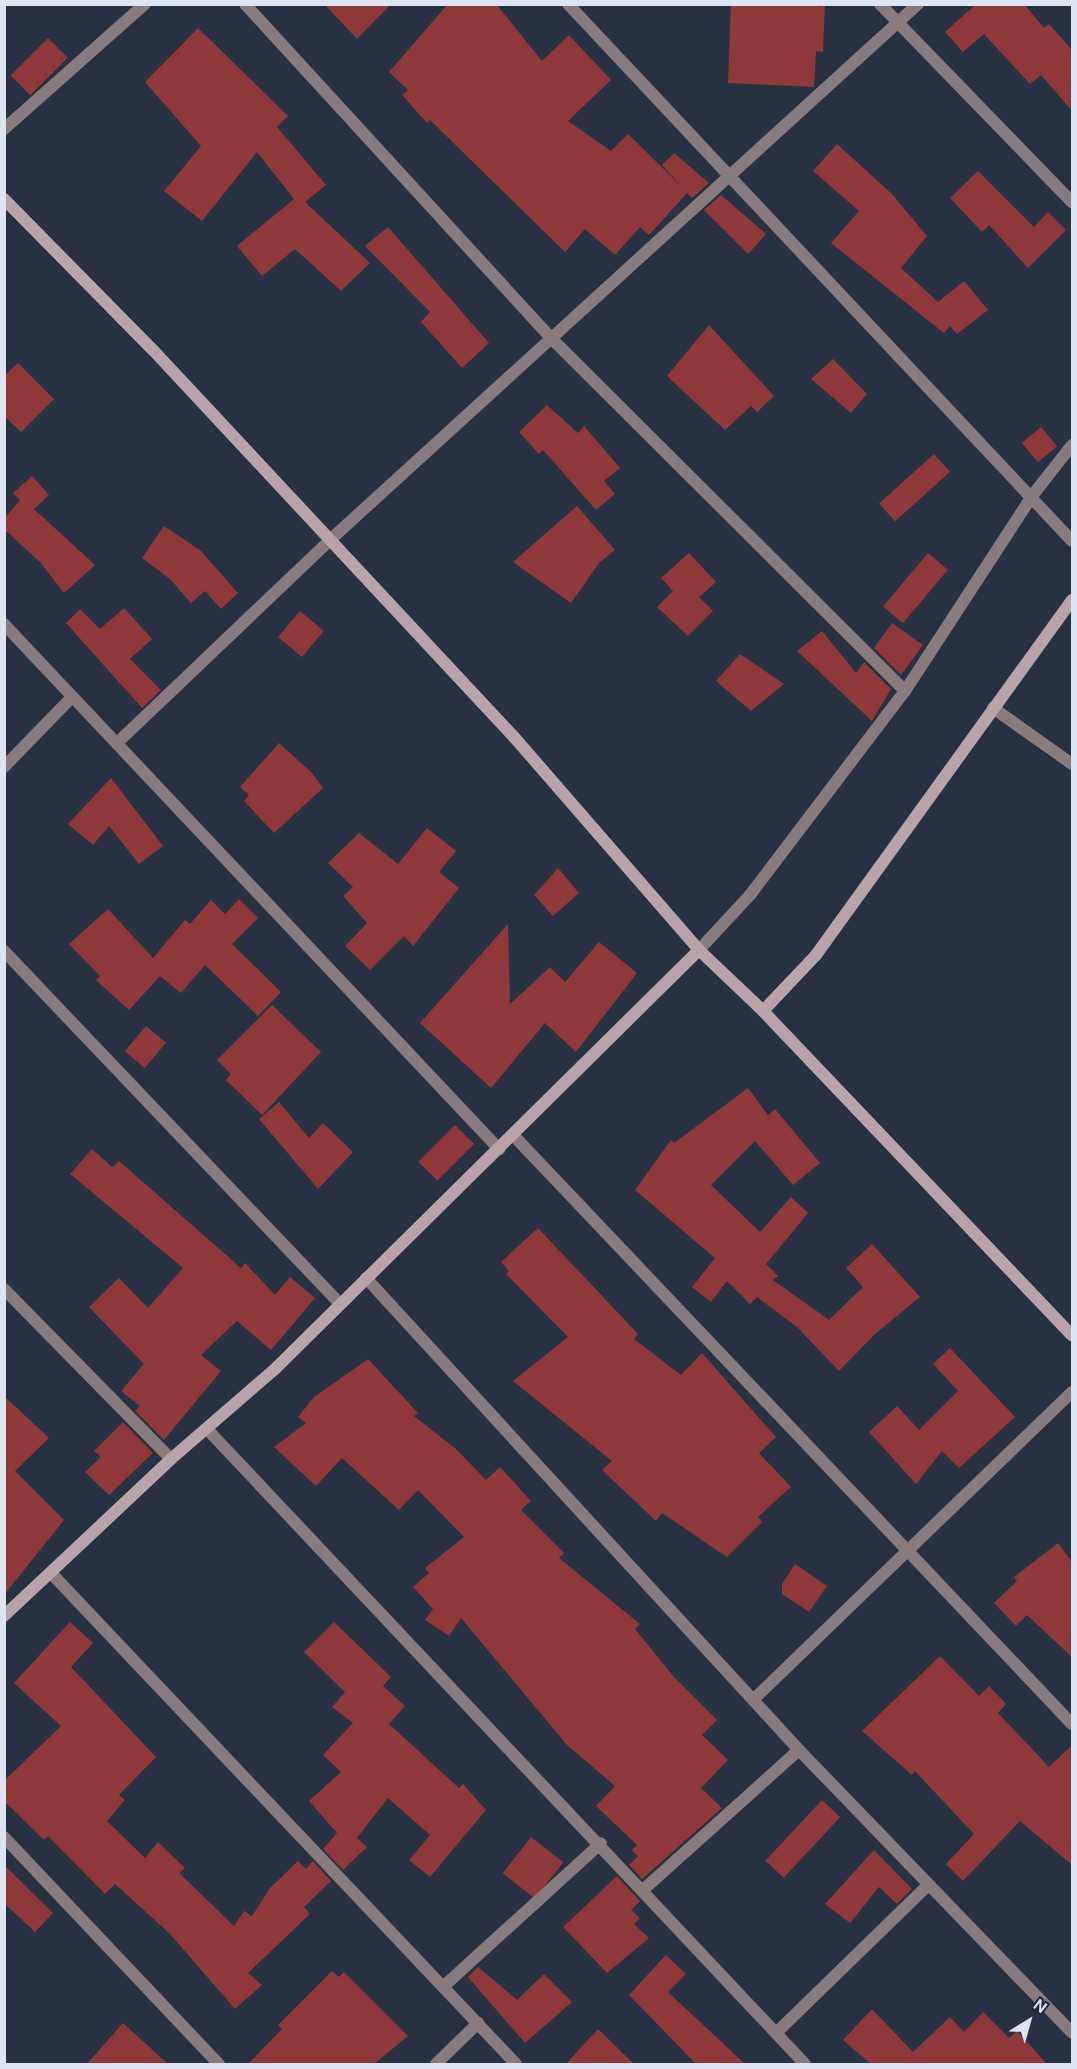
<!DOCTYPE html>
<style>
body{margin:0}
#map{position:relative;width:1077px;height:2069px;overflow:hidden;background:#273142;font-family:"DM Sans",sans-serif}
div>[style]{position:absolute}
.building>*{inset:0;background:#8f393a;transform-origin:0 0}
.street>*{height:12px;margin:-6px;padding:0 6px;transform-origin:6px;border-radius:6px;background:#877b7d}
.secondary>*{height:12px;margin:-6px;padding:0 6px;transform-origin:6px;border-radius:6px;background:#b8a4a8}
span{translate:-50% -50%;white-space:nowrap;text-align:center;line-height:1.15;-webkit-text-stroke:4.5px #1d2738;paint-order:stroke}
.frame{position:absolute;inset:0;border:6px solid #dee5f0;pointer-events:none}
.north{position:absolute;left:999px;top:1991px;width:60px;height:60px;-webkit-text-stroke:4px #1d2738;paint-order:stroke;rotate:37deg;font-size:16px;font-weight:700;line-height:24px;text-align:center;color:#dee5f0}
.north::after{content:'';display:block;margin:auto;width:21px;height:27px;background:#dee5f0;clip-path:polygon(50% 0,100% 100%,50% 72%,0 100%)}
</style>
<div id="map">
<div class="building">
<div style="clip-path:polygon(324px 4px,391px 4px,357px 39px)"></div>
<div style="clip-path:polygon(448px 4px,496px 4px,542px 61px,569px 35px,611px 80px,568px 121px,611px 151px,628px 134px,681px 186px,662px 165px,674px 153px,709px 183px,692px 198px,687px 193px,649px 235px,640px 227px,615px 255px,585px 229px,565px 252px,430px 120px,427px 123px,402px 95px,408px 90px,389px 72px)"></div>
<div style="clip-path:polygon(731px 4px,825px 4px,823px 52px,816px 51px,814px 87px,728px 83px)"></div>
<div style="clip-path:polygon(976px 4px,1024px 4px,1044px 28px,1049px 24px,1072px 50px,1072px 111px,1041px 75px,1030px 84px,984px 34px,963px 52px,945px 32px)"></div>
<div style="clip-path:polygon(198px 28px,288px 116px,277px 127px,326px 185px,305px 202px,370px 263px,341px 291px,295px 249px,262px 276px,237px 246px,294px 199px,257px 152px,202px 221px,164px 191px,201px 146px,145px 82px)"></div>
<div style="left:48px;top:38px;width:28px;height:53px;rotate:45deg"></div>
<div style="clip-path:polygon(837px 144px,892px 194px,927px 236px,901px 268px,938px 302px,964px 281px,988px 310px,957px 334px,950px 326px,944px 333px,831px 243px,859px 211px,813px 171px)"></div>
<div style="clip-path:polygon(978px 171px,1034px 227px,1048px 212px,1066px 230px,1028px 268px,989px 225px,982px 232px,950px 198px)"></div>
<div style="clip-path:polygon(721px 195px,766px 234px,748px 254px,704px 210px)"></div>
<div style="clip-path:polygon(388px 227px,489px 343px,462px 368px,421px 322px,430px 312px,365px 246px)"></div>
<div style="clip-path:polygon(709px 325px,774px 396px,757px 412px,751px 406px,725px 430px,667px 376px)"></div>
<div style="clip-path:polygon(833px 359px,867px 394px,851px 413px,811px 379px)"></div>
<div style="clip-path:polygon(18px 363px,54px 399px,21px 432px,4px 416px,4px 376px)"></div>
<div style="clip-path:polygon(547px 405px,578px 433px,584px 426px,620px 468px,604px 481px,615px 494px,596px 510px,543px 450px,539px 454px,519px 432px)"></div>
<div style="left:1041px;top:427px;width:25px;height:25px;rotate:50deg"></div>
<div style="left:934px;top:454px;width:24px;height:74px;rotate:48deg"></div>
<div style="clip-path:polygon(32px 476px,49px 495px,34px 509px,95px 565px,64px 593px,40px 562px,4px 529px,4px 519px,20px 500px,13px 493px)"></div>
<div style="clip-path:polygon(577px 506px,615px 550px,599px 563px,571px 603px,513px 562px)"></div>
<div style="clip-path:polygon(164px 526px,201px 551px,238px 593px,221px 609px,205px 591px,191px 603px,170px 579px,142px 558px)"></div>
<div style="clip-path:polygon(689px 553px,716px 582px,699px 597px,713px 611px,688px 636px,657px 607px,673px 591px,661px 578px)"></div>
<div style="left:928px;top:553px;width:26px;height:70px;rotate:40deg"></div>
<div style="clip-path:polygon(124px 608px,152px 639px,130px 659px,161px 690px,142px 708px,66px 623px,80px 609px,100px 629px)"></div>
<div style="left:300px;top:611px;width:31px;height:34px;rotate:40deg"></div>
<div style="clip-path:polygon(892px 623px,923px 645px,901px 675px,874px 648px)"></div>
<div style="clip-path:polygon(822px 631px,856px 673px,864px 662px,891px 689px,872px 721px,797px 651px)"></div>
<div style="clip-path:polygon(740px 654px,784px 684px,751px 711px,716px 681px)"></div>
<div style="clip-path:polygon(279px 743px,311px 772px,323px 788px,274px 833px,244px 801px,249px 795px,240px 787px)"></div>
<div style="clip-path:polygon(111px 778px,163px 846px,139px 864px,109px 826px,93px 845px,68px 824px)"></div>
<div style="clip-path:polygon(427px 828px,456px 851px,439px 872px,459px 888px,413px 946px,404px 936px,370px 970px,345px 946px,367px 923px,343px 896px,353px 887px,328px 863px,359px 833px,398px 864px)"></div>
<div style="clip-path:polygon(558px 868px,579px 893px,553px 916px,534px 895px)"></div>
<div style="clip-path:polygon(239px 899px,258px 918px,232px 944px,281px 992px,258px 1016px,205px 965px,181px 993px,160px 976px,129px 1010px,96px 980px,100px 976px,69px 944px,108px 909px,153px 958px,185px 920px,190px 924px,211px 900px,225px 914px)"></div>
<div style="clip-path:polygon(508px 924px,510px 1004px,550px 967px,565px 982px,599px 942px,637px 973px,576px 1052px,545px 1023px,491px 1088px,420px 1023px)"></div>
<div style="clip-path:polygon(272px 1005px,321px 1052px,262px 1115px,226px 1080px,231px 1074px,217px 1060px)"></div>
<div style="left:146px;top:1026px;width:26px;height:33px;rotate:40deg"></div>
<div style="clip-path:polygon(748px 1088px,768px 1115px,775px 1109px,820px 1163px,793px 1185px,755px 1141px,711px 1185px,760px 1232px,791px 1197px,808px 1213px,766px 1264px,778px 1276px,773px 1280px,829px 1320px,863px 1287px,846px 1268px,872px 1244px,920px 1297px,875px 1334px,839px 1371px,797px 1327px,757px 1297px,750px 1304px,727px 1281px,711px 1302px,692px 1287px,715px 1258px,635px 1190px,671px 1140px,674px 1143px)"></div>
<div style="clip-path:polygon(279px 1102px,309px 1138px,323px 1123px,353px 1152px,318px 1189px,259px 1119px)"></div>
<div style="left:455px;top:1125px;width:27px;height:52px;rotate:45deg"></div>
<div style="clip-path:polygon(92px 1149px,112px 1167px,119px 1161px,241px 1268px,245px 1263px,275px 1295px,290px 1277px,315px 1298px,271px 1350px,237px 1321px,201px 1355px,221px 1371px,164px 1440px,135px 1411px,140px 1406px,121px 1391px,144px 1364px,89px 1307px,119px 1278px,148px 1308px,183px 1268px,70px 1174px)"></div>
<div style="clip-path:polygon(538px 1228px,638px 1334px,634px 1339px,681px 1375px,702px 1353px,776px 1437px,759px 1453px,791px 1487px,758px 1517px,762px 1522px,727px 1557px,662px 1513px,656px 1521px,602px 1470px,612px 1461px,513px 1381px,568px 1337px,506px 1274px,509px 1271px,501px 1262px)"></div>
<div style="clip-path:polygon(950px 1348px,1015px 1417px,959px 1468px,942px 1451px,916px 1484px,869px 1432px,897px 1406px,919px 1430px,958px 1391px,933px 1364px)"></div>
<div style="clip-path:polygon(368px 1359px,418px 1413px,414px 1416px,456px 1449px,486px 1480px,500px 1467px,531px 1501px,521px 1510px,564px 1553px,559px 1558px,640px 1624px,635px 1629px,674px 1677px,717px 1720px,702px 1735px,728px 1760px,701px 1788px,722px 1808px,642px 1879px,629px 1865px,638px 1856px,632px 1850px,637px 1845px,596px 1806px,615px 1786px,567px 1745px,461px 1618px,449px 1636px,425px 1620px,433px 1609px,413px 1587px,429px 1573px,425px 1568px,464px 1537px,418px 1490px,399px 1510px,342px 1458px,316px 1486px,274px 1447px,306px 1423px,298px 1417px,314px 1397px)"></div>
<div style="clip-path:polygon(4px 1396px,49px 1438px,15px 1471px,64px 1520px,4px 1595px)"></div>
<div style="clip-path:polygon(123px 1422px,153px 1453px,109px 1495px,85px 1472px,101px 1457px,94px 1451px)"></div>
<div style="clip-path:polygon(1058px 1543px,1072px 1562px,1072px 1657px,1027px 1615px,1016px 1626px,994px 1603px,1017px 1581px,1014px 1577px)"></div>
<div style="clip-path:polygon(795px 1564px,827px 1586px,809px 1612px,782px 1594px,782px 1584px)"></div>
<div style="clip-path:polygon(70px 1622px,93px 1643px,71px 1667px,156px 1757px,119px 1795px,125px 1800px,107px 1821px,145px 1858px,158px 1842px,185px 1868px,179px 1873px,234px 1926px,244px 1911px,252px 1916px,270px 1888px,298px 1861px,306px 1869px,313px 1861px,331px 1881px,304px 1907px,310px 1914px,248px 1973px,262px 1985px,235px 2009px,170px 1934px,115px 1884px,105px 1894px,48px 1836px,44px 1840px,4px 1801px,4px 1781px,61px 1726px,14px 1683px)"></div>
<div style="clip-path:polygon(334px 1622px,391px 1677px,383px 1686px,405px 1706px,389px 1724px,459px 1788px,463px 1784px,486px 1810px,430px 1877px,409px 1860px,430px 1835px,388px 1798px,357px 1838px,367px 1847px,343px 1870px,323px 1849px,337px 1833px,309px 1801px,341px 1772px,323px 1755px,353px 1723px,332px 1707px,345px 1692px,304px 1652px)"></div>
<div style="clip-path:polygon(940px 1656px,979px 1696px,989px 1686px,1006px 1704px,998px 1713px,1049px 1767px,1072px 1745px,1072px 1865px,1020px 1821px,963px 1881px,946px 1864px,974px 1834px,915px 1771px,912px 1775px,862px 1731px)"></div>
<div style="left:822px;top:1800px;width:25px;height:83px;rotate:43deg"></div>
<div style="left:531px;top:1837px;width:41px;height:46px;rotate:38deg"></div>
<div style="clip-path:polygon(874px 1850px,912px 1889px,897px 1904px,879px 1887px,850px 1923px,825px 1904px)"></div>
<div style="clip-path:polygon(4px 1865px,53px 1913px,35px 1932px,4px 1903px)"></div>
<div style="clip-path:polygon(617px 1876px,640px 1901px,631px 1910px,640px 1918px,634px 1924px,649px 1938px,607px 1973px,563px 1927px)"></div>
<div style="clip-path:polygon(666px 1955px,686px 1974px,668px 1992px,745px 2064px,696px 2064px,629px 1995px)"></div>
<div style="clip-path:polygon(478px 1967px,517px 2000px,544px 1974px,572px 2002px,525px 2043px,468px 1977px)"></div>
<div style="clip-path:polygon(332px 1971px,339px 1977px,344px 1972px,408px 2036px,374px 2064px,248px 2064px,282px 2029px,278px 2025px)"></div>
<div style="clip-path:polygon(872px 2009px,913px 2052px,950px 2017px,964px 2032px,983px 2012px,1009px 2038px,1017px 2031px,1047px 2064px,871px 2064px,843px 2040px)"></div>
<div style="clip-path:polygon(123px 2023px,168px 2064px,87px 2064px)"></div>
<div style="clip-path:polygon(598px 2029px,634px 2064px,566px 2064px)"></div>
</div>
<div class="street">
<div style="left:245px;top:4px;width:453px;rotate:47.5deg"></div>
<div style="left:551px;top:338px;width:500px;rotate:44.9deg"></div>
<div style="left:568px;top:4px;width:736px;rotate:46.82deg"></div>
<div style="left:880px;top:4px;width:276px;rotate:45.9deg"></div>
<div style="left:4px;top:129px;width:188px;rotate:-41.6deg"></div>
<div style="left:4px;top:624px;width:722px;rotate:46.68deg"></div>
<div style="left:993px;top:708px;width:97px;rotate:35.3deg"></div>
<div style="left:117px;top:743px;width:294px;rotate:-43.6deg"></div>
<div style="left:330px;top:540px;width:796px;rotate:-42.35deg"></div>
<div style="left:4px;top:767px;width:96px;rotate:-45.8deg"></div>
<div style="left:699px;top:950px;width:75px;rotate:-47.2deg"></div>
<div style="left:750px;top:895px;width:256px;rotate:-52.8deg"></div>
<div style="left:905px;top:691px;width:233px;rotate:-56.9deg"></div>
<div style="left:1032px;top:496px;width:65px;rotate:-51.9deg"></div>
<div style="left:4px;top:951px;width:486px;rotate:46.4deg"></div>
<div style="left:514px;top:1136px;width:811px;rotate:46.5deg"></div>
<div style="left:366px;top:1278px;width:641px;rotate:47.47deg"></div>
<div style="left:799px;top:1750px;width:393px;rotate:46deg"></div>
<div style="left:4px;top:1289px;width:238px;rotate:45.5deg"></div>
<div style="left:207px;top:1429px;width:872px;rotate:46.72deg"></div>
<div style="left:51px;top:1573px;width:676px;rotate:46.56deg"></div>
<div style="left:754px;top:1699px;width:442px;rotate:-44deg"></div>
<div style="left:4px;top:1837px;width:313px;rotate:46.6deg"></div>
<div style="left:644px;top:1889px;width:208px;rotate:-41.9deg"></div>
<div style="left:444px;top:1986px;width:212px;rotate:-42.3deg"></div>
<div style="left:776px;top:2033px;width:211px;rotate:-44.2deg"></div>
<div style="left:436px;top:2064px;width:59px;rotate:-44.3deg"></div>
</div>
<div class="secondary">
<div style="left:4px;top:199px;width:212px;rotate:45.4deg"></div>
<div style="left:153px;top:350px;width:529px;rotate:46.99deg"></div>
<div style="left:514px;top:737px;width:282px;rotate:49deg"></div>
<div style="left:699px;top:950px;width:88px;rotate:43.6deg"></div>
<div style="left:1072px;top:600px;width:438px;rotate:125.8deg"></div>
<div style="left:816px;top:955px;width:77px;rotate:133.4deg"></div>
<div style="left:763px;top:1011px;width:448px;rotate:46.4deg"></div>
<div style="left:4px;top:1616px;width:229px;rotate:-43.2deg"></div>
<div style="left:171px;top:1459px;width:139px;rotate:-40.9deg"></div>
<div style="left:276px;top:1368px;width:595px;rotate:-44.66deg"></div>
</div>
<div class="frame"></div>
<div class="north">N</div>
</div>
